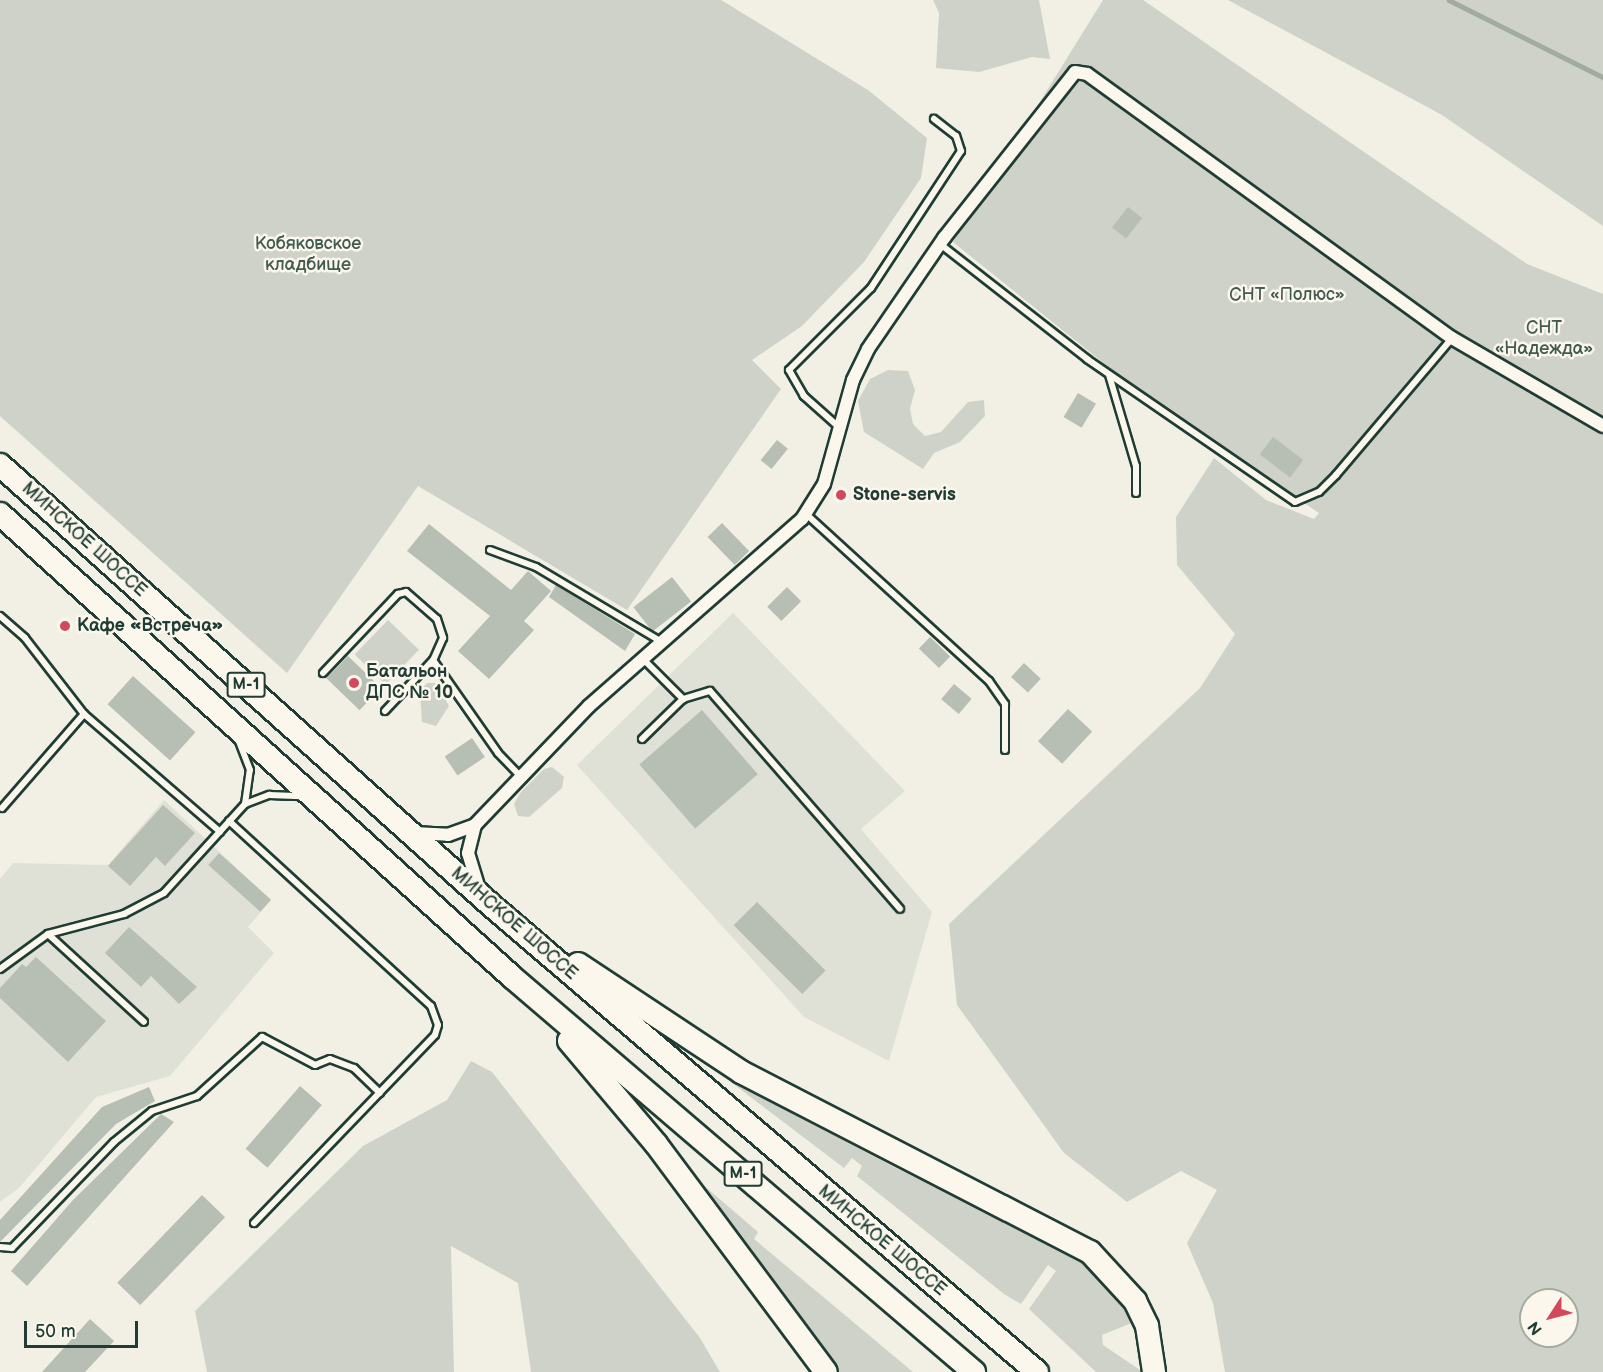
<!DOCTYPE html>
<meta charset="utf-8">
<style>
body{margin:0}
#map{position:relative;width:1603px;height:1372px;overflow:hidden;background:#f2f0e5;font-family:"Balsamiq Sans",sans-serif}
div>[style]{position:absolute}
.built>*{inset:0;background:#e0e1d6}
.green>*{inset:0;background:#cfd2c8;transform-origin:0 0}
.stream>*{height:4.5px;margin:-2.25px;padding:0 2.25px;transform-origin:2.25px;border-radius:2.25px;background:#a2aba1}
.building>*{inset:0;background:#b7beb3;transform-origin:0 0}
.roads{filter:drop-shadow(2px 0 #1f3d34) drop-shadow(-2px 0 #1f3d34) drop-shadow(0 2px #1f3d34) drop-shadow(0 -2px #1f3d34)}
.lane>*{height:6px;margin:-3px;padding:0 3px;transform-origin:3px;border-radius:3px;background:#fbf7ec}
.street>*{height:12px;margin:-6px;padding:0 6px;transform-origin:6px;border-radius:6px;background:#fbf7ec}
.highway>*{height:22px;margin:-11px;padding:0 11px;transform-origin:11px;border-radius:11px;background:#fbf7ec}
.dots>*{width:16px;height:16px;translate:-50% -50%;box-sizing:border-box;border:3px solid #fbf7ec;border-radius:50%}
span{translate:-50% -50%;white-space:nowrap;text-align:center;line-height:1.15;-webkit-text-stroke:5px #fbf7ec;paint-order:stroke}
.shield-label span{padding:2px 4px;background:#fbf7ec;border:2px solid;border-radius:4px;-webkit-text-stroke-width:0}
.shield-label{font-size:16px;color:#1f3d34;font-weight:700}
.park-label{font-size:18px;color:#425b52}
.poi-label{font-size:18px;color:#1f3d34;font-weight:700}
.left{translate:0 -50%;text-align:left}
.street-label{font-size:18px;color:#1f3d34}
.north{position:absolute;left:1519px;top:1288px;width:60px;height:60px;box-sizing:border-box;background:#fbf7ec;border:2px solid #a3ada2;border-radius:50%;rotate:234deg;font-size:16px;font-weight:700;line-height:24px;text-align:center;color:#1f3d34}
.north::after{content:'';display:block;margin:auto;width:21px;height:27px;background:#d1495b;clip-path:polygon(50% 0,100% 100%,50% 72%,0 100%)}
.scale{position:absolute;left:24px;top:1321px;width:114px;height:27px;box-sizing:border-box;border:3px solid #1f3d34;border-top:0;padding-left:8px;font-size:18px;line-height:21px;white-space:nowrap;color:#1f3d34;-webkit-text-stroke:4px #fbf7ec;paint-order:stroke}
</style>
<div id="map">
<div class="built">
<div style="clip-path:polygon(733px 613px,905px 791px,861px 829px,932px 912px,889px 1061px,804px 1017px,577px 765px)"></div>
<div style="clip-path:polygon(164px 800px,271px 900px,248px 927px,274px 953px,170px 1076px,96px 1097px,19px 1188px,0 1202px,0 879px,13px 863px,108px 865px)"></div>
</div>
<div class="green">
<div style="clip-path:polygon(0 0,721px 0,868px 90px,927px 138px,921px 178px,864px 262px,802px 326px,752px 360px,781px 389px,627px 610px,418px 486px,287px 673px,0 416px)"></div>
<div style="clip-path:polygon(933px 0,1039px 0,1050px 59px,1032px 57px,979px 72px,936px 68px,939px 13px)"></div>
<div style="clip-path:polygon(evenodd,1103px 0,1143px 0,1527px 264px,1603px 294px,1603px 1372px,1225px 1372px,1213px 1303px,1187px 1243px,1217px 1190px,1181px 1171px,1127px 1202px,1064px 1153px,957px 1005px,949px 924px,1200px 688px,1235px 634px,1177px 565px,1176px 517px,1214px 458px,1266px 500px,1314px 519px,1319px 513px,1121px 377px,953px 242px,1103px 0,1531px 1300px,1567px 1300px,1567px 1336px,1531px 1336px,1531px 1300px)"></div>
<div style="clip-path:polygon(1228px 0,1603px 0,1603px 226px,1442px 115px)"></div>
<div style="clip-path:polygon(888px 370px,908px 371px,915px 390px,910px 409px,913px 424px,925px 436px,941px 432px,968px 402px,984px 400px,985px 416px,960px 442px,934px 453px,923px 469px,864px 432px,858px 401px,870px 379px)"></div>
<div style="left:388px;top:620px;width:43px;height:48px;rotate:44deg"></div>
<div style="clip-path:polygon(427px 683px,436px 683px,449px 706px,436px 726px,422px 722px,420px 691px)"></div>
<div style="clip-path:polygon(552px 767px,564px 777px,562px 788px,529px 817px,518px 816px,514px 804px,521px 792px,544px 769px)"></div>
<div style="clip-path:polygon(471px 1061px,492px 1072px,700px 1338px,720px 1372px,531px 1372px,518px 1283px,451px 1246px,454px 1372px,207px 1372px,195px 1311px,363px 1146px,447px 1100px)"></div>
<div style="clip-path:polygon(723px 1076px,894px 1167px,1081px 1258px,1134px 1322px,1102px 1335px,1103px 1345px,1143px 1372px,1096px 1372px,1029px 1309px,1056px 1271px,1048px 1265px,1021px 1304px,1004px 1294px,857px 1176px,862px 1166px,852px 1158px,844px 1168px)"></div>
<div style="clip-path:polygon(687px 1171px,758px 1232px,754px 1239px,913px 1372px,839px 1372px)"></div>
</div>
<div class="stream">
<div style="left:1449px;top:0;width:172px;rotate:26.6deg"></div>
</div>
<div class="building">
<div style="left:1128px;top:207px;width:18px;height:26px;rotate:38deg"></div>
<div style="left:1078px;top:393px;width:21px;height:28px;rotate:31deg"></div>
<div style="left:1273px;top:437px;width:38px;height:22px;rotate:37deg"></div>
<div style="left:777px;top:440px;width:14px;height:26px;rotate:39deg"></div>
<div style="left:722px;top:523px;width:39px;height:20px;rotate:46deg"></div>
<div style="clip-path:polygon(429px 524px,511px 590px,528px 571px,551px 591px,524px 621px,534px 630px,489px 679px,458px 651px,490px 616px,407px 551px)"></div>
<div style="left:672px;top:577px;width:31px;height:49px;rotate:52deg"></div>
<div style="clip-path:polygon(556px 585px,635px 634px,625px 651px,549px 597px)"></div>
<div style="left:787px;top:587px;width:20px;height:28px;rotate:45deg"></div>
<div style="left:930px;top:637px;width:28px;height:16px;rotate:44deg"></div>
<div style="left:348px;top:656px;width:46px;height:31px;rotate:44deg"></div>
<div style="left:1024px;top:663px;width:23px;height:19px;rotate:43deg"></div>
<div style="left:133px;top:676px;width:84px;height:38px;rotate:42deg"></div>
<div style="left:954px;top:684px;width:23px;height:20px;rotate:40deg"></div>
<div style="left:1068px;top:709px;width:33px;height:44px;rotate:43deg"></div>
<div style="left:702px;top:710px;width:85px;height:83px;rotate:49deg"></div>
<div style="left:472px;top:738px;width:23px;height:33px;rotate:56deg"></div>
<div style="clip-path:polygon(163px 805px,195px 833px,165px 866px,156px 857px,130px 886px,108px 866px)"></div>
<div style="left:219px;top:853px;width:70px;height:16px;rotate:42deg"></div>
<div style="left:757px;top:902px;width:97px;height:33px;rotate:45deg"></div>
<div style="clip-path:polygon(129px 927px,197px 987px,179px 1004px,151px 976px,141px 987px,105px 953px)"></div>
<div style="clip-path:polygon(36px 957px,106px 1021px,68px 1062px,0 998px,0 988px,22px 964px,26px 967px)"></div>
<div style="left:300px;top:1086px;width:29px;height:83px;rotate:41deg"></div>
<div style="clip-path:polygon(149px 1087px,155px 1101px,116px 1124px,0 1242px,0 1220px,102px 1107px)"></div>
<div style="clip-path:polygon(161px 1114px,174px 1122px,27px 1286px,11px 1271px,73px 1200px)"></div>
<div style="left:202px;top:1195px;width:32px;height:122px;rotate:44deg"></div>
<div style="clip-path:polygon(90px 1319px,114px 1341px,85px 1372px,42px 1372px)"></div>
</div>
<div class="roads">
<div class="lane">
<div style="left:940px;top:244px;width:187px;rotate:38deg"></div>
<div style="left:1087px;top:359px;width:252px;rotate:34.5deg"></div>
<div style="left:1295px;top:502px;width:26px;rotate:-23deg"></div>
<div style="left:1319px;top:492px;width:24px;rotate:-45deg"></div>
<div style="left:1336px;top:475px;width:180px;rotate:-49.7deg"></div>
<div style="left:1109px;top:375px;width:95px;rotate:73.5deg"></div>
<div style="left:1136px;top:466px;width:27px;rotate:90deg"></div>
<div style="left:841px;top:429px;width:50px;rotate:-138.3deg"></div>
<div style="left:804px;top:396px;width:30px;rotate:-120deg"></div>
<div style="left:789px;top:370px;width:116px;rotate:-45deg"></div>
<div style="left:871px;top:288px;width:164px;rotate:-56.7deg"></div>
<div style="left:961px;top:151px;width:16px;rotate:-108deg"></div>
<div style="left:956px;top:136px;width:28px;rotate:-142deg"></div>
<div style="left:806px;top:514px;width:248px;rotate:42.4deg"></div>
<div style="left:989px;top:681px;width:28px;rotate:55deg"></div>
<div style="left:1005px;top:704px;width:46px;rotate:90deg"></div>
<div style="left:490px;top:550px;width:49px;rotate:20.3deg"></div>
<div style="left:536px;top:567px;width:147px;rotate:30.8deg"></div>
<div style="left:0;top:616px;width:33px;rotate:41deg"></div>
<div style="left:25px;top:638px;width:96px;rotate:52.2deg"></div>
<div style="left:84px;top:714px;width:180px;rotate:40.9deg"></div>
<div style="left:643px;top:659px;width:57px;rotate:45deg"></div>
<div style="left:433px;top:660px;width:113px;rotate:55deg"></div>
<div style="left:498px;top:753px;width:32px;rotate:46deg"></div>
<div style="left:323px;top:673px;width:109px;rotate:-46.5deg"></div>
<div style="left:398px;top:594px;width:8px;rotate:-14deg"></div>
<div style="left:406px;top:592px;width:41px;rotate:41.1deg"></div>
<div style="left:437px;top:619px;width:20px;rotate:72deg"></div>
<div style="left:443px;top:638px;width:24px;rotate:114deg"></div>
<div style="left:433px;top:660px;width:70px;rotate:133.3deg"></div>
<div style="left:642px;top:739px;width:57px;rotate:-44.3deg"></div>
<div style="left:683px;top:699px;width:28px;rotate:-17deg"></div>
<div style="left:710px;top:691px;width:289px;rotate:48.9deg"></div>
<div style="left:245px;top:804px;width:26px;rotate:-21deg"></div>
<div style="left:269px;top:795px;width:33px;rotate:2deg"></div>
<div style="left:2px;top:808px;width:125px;rotate:-48.9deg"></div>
<div style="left:229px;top:821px;width:274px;rotate:42.5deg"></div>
<div style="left:431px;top:1006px;width:20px;rotate:70deg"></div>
<div style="left:438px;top:1025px;width:10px;rotate:107deg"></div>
<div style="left:435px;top:1035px;width:261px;rotate:133.9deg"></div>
<div style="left:48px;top:934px;width:130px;rotate:42.5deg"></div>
<div style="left:0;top:969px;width:59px;rotate:-36.1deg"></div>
<div style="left:48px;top:934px;width:79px;rotate:-14.7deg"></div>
<div style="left:124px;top:914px;width:45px;rotate:-27.7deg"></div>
<div style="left:164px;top:893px;width:120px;rotate:-47.7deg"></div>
<div style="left:245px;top:804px;width:34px;rotate:-82deg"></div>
<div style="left:250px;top:770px;width:30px;rotate:-111deg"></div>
<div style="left:0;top:1247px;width:12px;rotate:5deg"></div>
<div style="left:12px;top:1248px;width:147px;rotate:-46.1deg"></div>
<div style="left:114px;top:1142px;width:49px;rotate:-39.2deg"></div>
<div style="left:152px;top:1111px;width:47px;rotate:-18.4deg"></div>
<div style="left:197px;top:1096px;width:88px;rotate:-42.2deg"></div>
<div style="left:262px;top:1037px;width:60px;rotate:27.8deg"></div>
<div style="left:315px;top:1065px;width:16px;rotate:-22deg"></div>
<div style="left:330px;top:1059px;width:26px;rotate:21deg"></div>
<div style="left:354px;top:1068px;width:36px;rotate:44deg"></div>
</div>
<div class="street">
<div style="left:475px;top:825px;width:29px;rotate:104deg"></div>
<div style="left:468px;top:853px;width:38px;rotate:73deg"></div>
<div style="left:414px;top:833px;width:34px;rotate:3deg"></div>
<div style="left:448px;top:835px;width:29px;rotate:-20deg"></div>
<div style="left:475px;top:825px;width:165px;rotate:-46.2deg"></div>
<div style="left:589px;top:706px;width:283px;rotate:-41.3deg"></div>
<div style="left:802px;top:519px;width:41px;rotate:-57.8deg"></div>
<div style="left:824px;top:484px;width:108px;rotate:-74.4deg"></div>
<div style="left:853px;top:380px;width:34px;rotate:-64deg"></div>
<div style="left:868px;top:349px;width:135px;rotate:-55.6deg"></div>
<div style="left:944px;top:238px;width:211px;rotate:-51.7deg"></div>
<div style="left:1075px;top:72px;width:12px;rotate:9deg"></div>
<div style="left:1087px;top:74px;width:450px;rotate:35.9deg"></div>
<div style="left:1452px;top:338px;width:175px;rotate:30.2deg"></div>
</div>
<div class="highway">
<div style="left:0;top:465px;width:661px;rotate:41.87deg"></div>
<div style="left:492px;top:906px;width:717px;rotate:40.53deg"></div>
<div style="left:0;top:514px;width:690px;rotate:42.12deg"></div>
<div style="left:512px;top:977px;width:608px;rotate:40.53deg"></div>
<div style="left:578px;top:964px;width:196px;rotate:33.5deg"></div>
<div style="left:741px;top:1072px;width:393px;rotate:27.3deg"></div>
<div style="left:1090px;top:1252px;width:67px;rotate:47.4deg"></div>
<div style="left:1135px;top:1301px;width:28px;rotate:64deg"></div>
<div style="left:1147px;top:1326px;width:47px;rotate:81.3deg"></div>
<div style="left:569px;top:1041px;width:135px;rotate:49.8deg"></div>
<div style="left:656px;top:1144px;width:284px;rotate:53.3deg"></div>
</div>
</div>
<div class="dots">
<div style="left:841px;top:495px;background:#d1495b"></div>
<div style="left:65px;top:626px;background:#d1495b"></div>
<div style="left:354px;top:683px;background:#d1495b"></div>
</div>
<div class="shield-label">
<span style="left:246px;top:685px">М-1</span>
<span style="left:743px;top:1174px">М-1</span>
</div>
<div class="park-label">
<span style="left:308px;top:255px">Кобяковское<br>кладбище</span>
<span style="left:1287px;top:295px">СНТ «Полюс»</span>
<span style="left:1544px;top:339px">СНТ<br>«Надежда»</span>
</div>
<div class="poi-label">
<span class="left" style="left:853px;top:495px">Stone-servis</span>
<span class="left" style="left:77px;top:626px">Кафе «Встреча»</span>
<span class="left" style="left:366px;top:683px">Батальон<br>ДПС № 10</span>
</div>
<div class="street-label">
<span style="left:84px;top:540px;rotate:42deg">МИНСКОЕ ШОССЕ</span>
<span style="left:514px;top:924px;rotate:41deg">МИНСКОЕ ШОССЕ</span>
<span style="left:882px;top:1241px;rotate:40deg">МИНСКОЕ ШОССЕ</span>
</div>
<div class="north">N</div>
<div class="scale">50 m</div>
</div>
